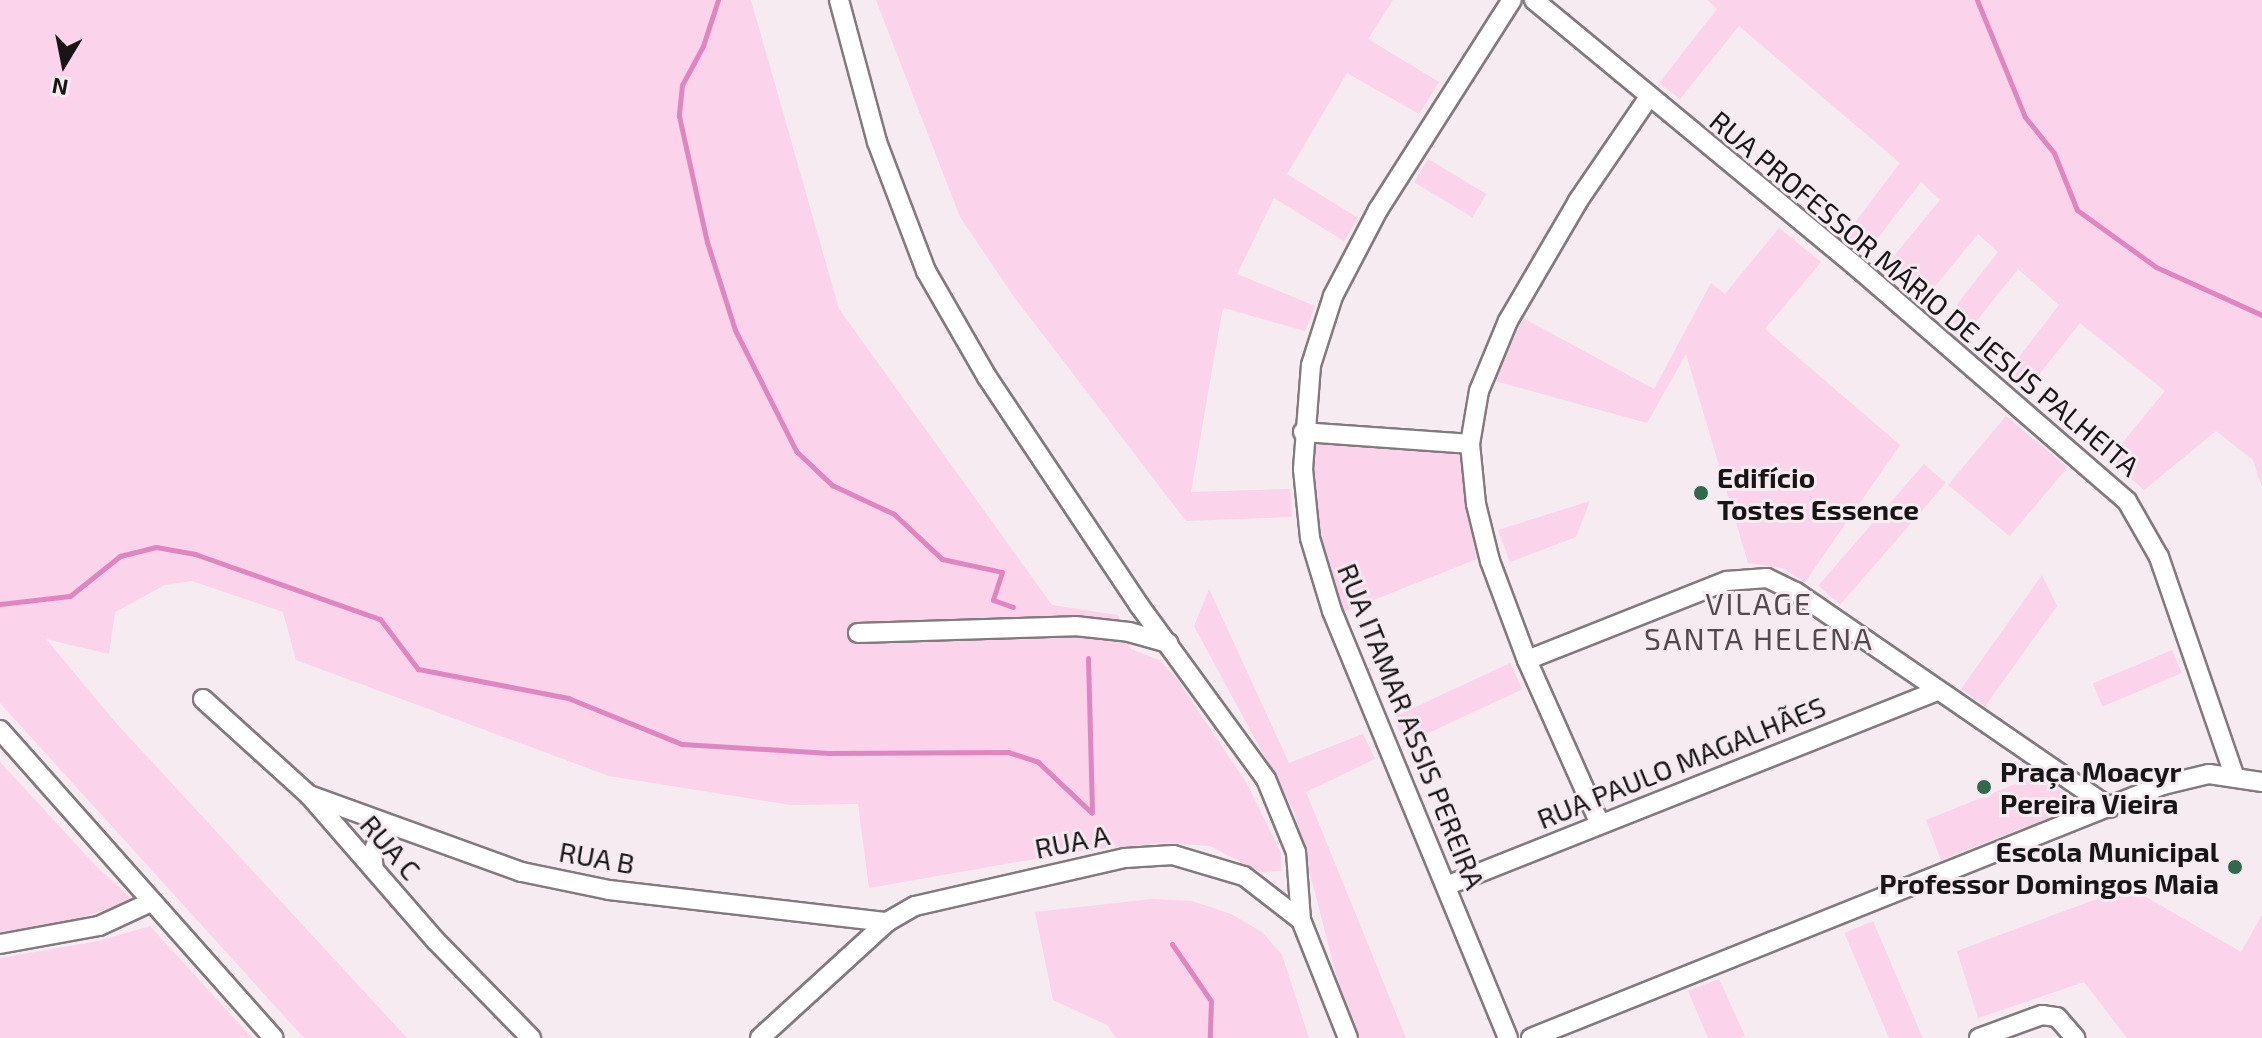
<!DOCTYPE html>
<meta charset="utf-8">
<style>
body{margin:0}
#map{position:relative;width:2262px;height:1038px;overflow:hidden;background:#f5ebf1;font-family:"Exo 2",sans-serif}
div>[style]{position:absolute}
.green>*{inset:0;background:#fbd3eb;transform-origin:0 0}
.stream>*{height:5px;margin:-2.5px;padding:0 2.5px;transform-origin:2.5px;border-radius:2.5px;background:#df86c0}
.roads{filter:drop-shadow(2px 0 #827a7f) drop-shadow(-2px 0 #827a7f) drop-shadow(0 2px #827a7f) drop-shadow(0 -2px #827a7f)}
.minor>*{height:18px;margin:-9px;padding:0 9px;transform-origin:9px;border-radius:9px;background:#fff}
.dots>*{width:22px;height:22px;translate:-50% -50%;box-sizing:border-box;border:4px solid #f5ebf1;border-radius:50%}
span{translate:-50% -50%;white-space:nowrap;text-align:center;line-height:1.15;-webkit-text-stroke:6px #f5ebf1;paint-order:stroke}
.street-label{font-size:28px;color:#181517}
.poi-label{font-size:28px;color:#181517;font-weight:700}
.left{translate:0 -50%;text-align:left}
.right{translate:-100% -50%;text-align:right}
.neighbourhood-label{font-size:30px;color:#524a4f;letter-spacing:2px}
.north{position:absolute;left:24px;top:24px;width:80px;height:80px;-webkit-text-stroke:6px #f5ebf1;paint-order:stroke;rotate:190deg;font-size:22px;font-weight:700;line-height:32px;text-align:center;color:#181517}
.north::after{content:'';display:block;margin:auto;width:28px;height:36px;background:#181517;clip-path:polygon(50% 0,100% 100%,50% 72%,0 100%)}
</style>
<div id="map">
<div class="green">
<div style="clip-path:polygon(0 0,751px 0,839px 309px,1052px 605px,1118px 615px,1131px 649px,1159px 660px,1177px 679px,1247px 784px,1281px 853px,1281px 871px,1260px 872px,1210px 846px,1163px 843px,1080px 851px,869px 888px,858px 804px,791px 805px,609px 776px,296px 660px,283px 612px,192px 581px,165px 585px,115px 612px,109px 654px,46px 639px,117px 724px,407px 1038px,304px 1038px,0 703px)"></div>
<div style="clip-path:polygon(876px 0,1393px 0,1368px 39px,1439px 82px,1419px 114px,1347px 73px,1287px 174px,1358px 218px,1344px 241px,1274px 198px,1237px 274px,1315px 306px,1305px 331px,1224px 308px,1222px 312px,1191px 492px,1290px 489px,1292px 517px,1186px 521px,1014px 297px,960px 217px)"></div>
<div style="clip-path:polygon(1707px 0,2262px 0,2262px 487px,2253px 460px,2216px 431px,2144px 490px,2109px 459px,2165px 391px,2080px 323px,2029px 387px,2009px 370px,2059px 305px,2018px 269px,1966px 334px,1947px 317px,1998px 252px,1978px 234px,1924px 300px,1885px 267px,1940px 200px,1921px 182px,1867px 252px,1846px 234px,1900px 163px,1739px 26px,1680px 99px,1659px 83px,1717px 9px)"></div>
<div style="left:1428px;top:159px;width:68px;height:27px;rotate:31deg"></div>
<div style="clip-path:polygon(1779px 228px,1821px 262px,1765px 329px,1900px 445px,1805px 582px,1782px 568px,1748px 563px,1686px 354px,1647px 423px,1495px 381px,1523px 318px,1654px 389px,1711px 283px,1725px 294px)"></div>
<div style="left:2006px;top:416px;width:80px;height:90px;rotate:40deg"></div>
<div style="clip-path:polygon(1311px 443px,1460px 453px,1477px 559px,1343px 612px,1318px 526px)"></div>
<div style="left:1924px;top:464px;width:29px;height:161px;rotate:41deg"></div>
<div style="clip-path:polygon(1590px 501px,1576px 537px,1510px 562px,1498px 530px)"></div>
<div style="clip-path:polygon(2042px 575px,2057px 606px,1985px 706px,1961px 689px)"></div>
<div style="clip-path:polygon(1209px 589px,1289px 763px,1363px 734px,1375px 759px,1306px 792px,1406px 1038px,1359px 1038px,1339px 986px,1294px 811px,1194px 626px)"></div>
<div style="left:2172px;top:650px;width:25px;height:86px;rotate:67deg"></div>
<div style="left:1510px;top:663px;width:29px;height:129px;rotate:65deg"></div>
<div style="clip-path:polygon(0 762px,97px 867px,133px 900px,60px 925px,0 932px)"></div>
<div style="clip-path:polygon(2038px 775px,2081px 805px,1941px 860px,1926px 820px)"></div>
<div style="clip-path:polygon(2129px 887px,2241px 952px,2262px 915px,2262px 1038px,2127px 1038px,2084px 982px,1978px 1018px,1957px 951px)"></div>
<div style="clip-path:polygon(1152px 899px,1192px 901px,1231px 914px,1262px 932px,1282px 955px,1309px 1038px,1116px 1038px,1107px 1025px,1053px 1000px,1035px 912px)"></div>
<div style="left:1873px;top:921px;width:127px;height:31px;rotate:67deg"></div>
<div style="clip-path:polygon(150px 926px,252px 1038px,0 1038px,0 958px,98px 941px)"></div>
<div style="clip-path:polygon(1719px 979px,1745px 1036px,1741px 1038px,1708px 1038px,1688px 991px)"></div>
</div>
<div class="stream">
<div style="left:718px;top:0;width:48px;rotate:108.1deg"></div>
<div style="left:703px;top:46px;width:44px;rotate:118.3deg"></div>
<div style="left:682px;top:85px;width:31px;rotate:96deg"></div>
<div style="left:679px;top:116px;width:129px;rotate:77.5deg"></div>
<div style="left:707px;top:242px;width:92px;rotate:72.3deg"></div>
<div style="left:735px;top:330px;width:136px;rotate:63.2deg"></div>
<div style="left:796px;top:451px;width:50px;rotate:43.4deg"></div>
<div style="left:832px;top:485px;width:68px;rotate:25.1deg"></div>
<div style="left:894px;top:514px;width:66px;rotate:43.2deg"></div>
<div style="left:942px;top:559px;width:61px;rotate:12.2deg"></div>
<div style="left:1002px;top:572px;width:29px;rotate:108deg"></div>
<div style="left:993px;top:600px;width:21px;rotate:19deg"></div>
<div style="left:1977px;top:0;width:126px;rotate:67.7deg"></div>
<div style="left:2025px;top:117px;width:46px;rotate:51.1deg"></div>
<div style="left:2054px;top:153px;width:61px;rotate:68deg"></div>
<div style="left:2077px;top:210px;width:97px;rotate:35.8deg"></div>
<div style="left:2156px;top:267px;width:116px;rotate:24.4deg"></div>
<div style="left:0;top:604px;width:70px;rotate:-6.5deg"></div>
<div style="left:70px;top:596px;width:64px;rotate:-38.7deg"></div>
<div style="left:120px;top:556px;width:37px;rotate:-14deg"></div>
<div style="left:156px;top:547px;width:40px;rotate:10deg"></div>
<div style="left:195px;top:554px;width:196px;rotate:19.4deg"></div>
<div style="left:380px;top:619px;width:63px;rotate:52.8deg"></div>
<div style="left:418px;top:669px;width:153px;rotate:10.9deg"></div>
<div style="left:568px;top:698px;width:123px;rotate:22deg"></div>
<div style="left:682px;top:744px;width:147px;rotate:3.5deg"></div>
<div style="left:829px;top:753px;width:179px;rotate:-0.3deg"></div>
<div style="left:1008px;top:752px;width:32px;rotate:18deg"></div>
<div style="left:1038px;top:762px;width:74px;rotate:43.4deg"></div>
<div style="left:1088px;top:658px;width:154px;rotate:88.5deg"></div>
<div style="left:1172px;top:944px;width:69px;rotate:55.6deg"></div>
<div style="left:1211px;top:1001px;width:37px;rotate:92deg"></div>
</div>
<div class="roads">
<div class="minor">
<div style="left:839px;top:0;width:147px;rotate:75deg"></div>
<div style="left:877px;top:142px;width:138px;rotate:69.2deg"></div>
<div style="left:926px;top:271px;width:122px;rotate:60.1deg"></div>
<div style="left:987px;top:377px;width:274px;rotate:56.3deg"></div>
<div style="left:1139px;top:605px;width:215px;rotate:53.9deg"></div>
<div style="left:1266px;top:779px;width:79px;rotate:67.7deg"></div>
<div style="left:1296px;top:852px;width:68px;rotate:85.8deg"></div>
<div style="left:1534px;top:0;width:422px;rotate:39.6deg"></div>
<div style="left:1859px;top:269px;width:354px;rotate:40.9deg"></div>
<div style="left:2127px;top:501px;width:64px;rotate:60.3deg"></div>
<div style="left:2159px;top:557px;width:231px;rotate:71deg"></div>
<div style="left:1303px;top:432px;width:167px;rotate:4.1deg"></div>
<div style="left:858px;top:633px;width:217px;rotate:-1.8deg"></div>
<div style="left:1075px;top:626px;width:54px;rotate:6.3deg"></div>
<div style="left:1129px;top:632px;width:41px;rotate:15.8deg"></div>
<div style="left:1527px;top:660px;width:215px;rotate:-21.6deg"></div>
<div style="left:1727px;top:581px;width:40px;rotate:-4.3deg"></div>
<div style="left:1767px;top:578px;width:32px;rotate:26deg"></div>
<div style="left:1796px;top:592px;width:381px;rotate:34.5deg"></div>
<div style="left:203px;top:699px;width:143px;rotate:42.2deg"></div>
<div style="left:309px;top:795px;width:194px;rotate:49deg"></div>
<div style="left:436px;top:941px;width:136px;rotate:45.6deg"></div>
<div style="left:0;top:730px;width:412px;rotate:48.4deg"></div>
<div style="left:309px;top:795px;width:226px;rotate:19.9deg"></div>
<div style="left:522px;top:872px;width:89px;rotate:11.7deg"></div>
<div style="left:609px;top:890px;width:280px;rotate:6.6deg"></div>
<div style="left:1600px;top:824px;width:180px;rotate:-114deg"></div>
<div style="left:1527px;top:660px;width:106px;rotate:-110.5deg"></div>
<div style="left:1490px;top:561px;width:59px;rotate:-103.8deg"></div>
<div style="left:1476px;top:504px;width:60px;rotate:-95.7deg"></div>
<div style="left:1470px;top:444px;width:54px;rotate:-80.4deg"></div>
<div style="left:1479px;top:391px;width:76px;rotate:-67.5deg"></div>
<div style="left:1508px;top:321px;width:139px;rotate:-59.7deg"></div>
<div style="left:1578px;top:201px;width:126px;rotate:-55.7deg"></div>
<div style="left:374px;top:870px;width:16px;rotate:-97deg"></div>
<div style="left:372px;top:854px;width:17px;rotate:-66deg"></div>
<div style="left:379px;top:838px;width:18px;rotate:-41deg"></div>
<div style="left:1446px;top:886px;width:528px;rotate:-21.66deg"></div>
<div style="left:0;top:944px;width:101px;rotate:-10.3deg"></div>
<div style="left:99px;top:926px;width:57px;rotate:-24.8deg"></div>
<div style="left:760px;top:1038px;width:172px;rotate:-42.4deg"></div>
<div style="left:887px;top:922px;width:32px;rotate:-30deg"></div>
<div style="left:915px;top:906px;width:215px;rotate:-12.9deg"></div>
<div style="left:1125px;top:858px;width:48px;rotate:-3.6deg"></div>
<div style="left:1173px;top:855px;width:74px;rotate:16.5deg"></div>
<div style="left:1244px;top:876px;width:72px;rotate:37.7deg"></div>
<div style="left:1301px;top:920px;width:127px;rotate:68.3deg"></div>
<div style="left:1508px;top:1038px;width:462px;rotate:-112.4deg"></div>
<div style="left:1332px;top:611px;width:76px;rotate:-106.8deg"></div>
<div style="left:1310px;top:538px;width:69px;rotate:-95.8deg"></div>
<div style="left:1303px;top:469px;width:104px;rotate:-85.6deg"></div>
<div style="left:1311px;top:365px;width:72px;rotate:-72.3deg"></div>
<div style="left:1333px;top:296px;width:97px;rotate:-62.4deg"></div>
<div style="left:1378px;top:210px;width:249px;rotate:-57.5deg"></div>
<div style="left:1531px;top:1038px;width:681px;rotate:-21.82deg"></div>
<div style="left:2163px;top:785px;width:47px;rotate:-13.4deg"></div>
<div style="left:2209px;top:774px;width:54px;rotate:8.6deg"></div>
<div style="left:1979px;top:1038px;width:67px;rotate:-20.1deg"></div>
<div style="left:2042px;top:1015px;width:15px;rotate:8deg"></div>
<div style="left:2057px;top:1017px;width:28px;rotate:49deg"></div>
</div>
</div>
<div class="dots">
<div style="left:1701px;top:493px;background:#31684e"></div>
<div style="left:1984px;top:787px;background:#31684e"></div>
<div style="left:2235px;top:867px;background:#31684e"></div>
</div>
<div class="street-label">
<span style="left:1925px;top:293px;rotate:40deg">RUA PROFESSOR MÁRIO DE JESUS PALHEITA</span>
<span style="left:1412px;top:726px;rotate:68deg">RUA ITAMAR ASSIS PEREIRA</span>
<span style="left:1681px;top:762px;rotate:-22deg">RUA PAULO MAGALHÃES</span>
<span style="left:1072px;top:841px;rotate:-11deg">RUA A</span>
<span style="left:391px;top:847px;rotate:49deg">RUA C</span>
<span style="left:597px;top:857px;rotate:10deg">RUA B</span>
</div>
<div class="poi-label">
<span class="left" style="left:1717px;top:493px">Edifício<br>Tostes Essence</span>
<span class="left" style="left:2000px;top:787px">Praça Moacyr<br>Pereira Vieira</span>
<span class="right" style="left:2219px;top:867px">Escola Municipal<br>Professor Domingos Maia</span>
</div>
<div class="neighbourhood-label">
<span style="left:1759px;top:620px">VILAGE<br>SANTA HELENA</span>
</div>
<div class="north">N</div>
</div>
